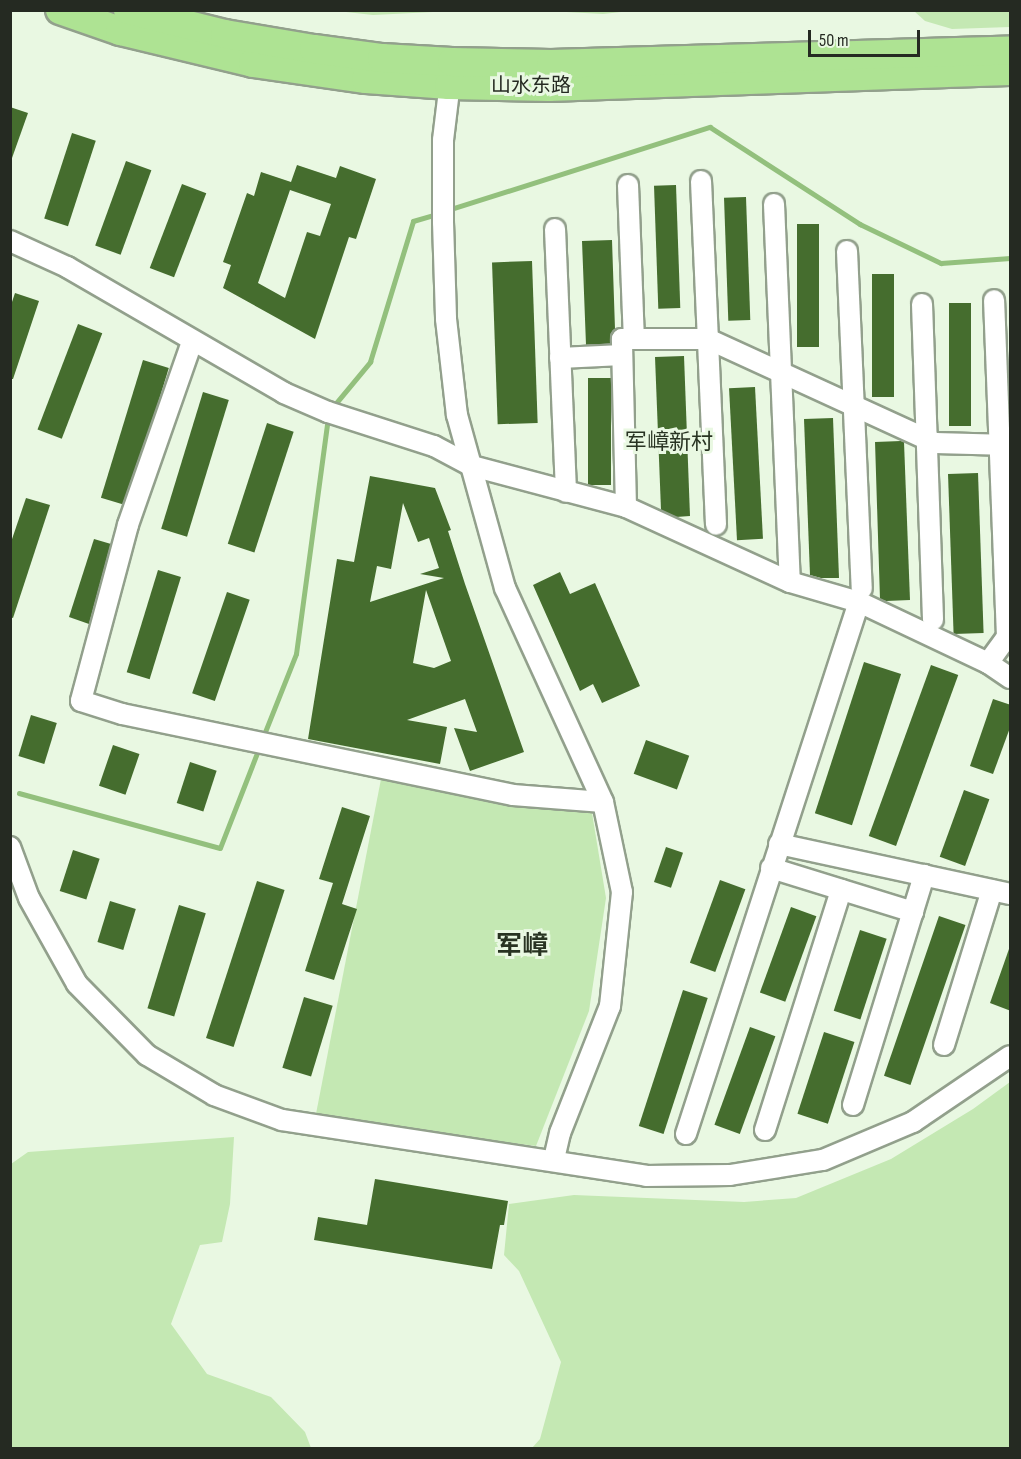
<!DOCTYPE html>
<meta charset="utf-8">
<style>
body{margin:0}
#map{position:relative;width:1021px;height:1459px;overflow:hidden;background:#e9f8e2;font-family:"Sofia Sans Condensed","Noto Sans SC",sans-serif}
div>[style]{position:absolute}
.green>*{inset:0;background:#c4e8b3}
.stream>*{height:4.5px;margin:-2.25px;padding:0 2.25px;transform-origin:2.25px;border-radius:2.25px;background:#93c07d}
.building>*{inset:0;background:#456d2e;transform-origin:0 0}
.roads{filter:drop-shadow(2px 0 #92a08c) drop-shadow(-2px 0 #92a08c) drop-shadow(0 2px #92a08c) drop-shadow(0 -2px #92a08c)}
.minor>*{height:20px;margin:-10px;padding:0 10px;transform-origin:10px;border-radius:10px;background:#fff}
.highway>*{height:28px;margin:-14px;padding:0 14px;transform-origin:14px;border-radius:14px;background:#aee393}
span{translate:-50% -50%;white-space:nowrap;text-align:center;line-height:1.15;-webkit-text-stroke:6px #e9f8e2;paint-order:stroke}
.street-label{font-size:20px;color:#252a22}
.quarter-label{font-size:22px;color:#283322}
.district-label{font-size:26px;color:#283322;font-weight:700}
.frame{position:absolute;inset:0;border:12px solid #252a22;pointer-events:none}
.scale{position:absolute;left:808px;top:30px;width:112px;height:27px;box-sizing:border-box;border:3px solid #252a22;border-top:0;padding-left:8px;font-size:18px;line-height:21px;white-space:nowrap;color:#252a22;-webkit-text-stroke:4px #e9f8e2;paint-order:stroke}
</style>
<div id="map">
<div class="green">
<div style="clip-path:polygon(337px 11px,453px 11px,373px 15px)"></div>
<div style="clip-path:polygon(548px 11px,630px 11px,603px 14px)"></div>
<div style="clip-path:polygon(914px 11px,1010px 11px,1010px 27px,952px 29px,925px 21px)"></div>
<div style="clip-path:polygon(382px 774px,592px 813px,606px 898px,589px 1011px,536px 1146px,315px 1119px)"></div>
<div style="clip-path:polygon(1010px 1082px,1010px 1448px,532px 1448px,540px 1439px,561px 1362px,519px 1271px,504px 1255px,509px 1204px,574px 1195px,744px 1202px,796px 1198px,891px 1159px,973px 1109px)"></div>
<div style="clip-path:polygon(234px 1137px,230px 1204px,222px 1242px,200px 1245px,171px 1324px,207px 1374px,271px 1397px,305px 1432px,311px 1448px,11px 1448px,11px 1164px,28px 1152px)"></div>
</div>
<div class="stream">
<div style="left:448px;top:210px;width:275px;rotate:-17.6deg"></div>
<div style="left:710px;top:127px;width:179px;rotate:32.9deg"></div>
<div style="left:860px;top:224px;width:90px;rotate:25.7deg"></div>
<div style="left:941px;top:263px;width:69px;rotate:-4.1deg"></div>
<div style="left:332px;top:408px;width:60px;rotate:-50.4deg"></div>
<div style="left:370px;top:362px;width:147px;rotate:-73deg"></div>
<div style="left:413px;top:221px;width:25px;rotate:-16deg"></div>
<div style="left:263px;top:737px;width:89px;rotate:-68.3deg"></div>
<div style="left:296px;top:654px;width:238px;rotate:-82.3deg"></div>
<div style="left:19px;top:793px;width:208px;rotate:15.3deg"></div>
<div style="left:220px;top:848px;width:107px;rotate:-68.7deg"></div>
</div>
<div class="building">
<div style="clip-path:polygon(10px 107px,28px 113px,12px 158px,10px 158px)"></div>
<div style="left:72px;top:133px;width:25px;height:90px;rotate:18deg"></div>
<div style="left:126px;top:161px;width:27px;height:90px;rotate:20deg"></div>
<div style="clip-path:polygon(evenodd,297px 165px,336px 178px,340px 166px,376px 179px,356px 239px,349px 237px,315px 339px,223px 288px,231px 265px,223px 262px,247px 193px,254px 196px,261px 172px,291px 182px,297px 165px,290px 190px,331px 204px,320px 236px,307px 232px,285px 298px,258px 283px,290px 190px)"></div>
<div style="left:182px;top:184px;width:26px;height:90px;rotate:21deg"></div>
<div style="left:676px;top:185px;width:123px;height:22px;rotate:88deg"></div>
<div style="left:746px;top:197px;width:123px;height:22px;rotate:88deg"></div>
<div style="left:797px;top:224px;width:22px;height:123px"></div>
<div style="clip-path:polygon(612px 240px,615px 329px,611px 334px,610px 344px,586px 345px,582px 241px)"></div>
<div style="left:532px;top:261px;width:162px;height:40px;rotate:88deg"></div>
<div style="left:872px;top:274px;width:22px;height:123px"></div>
<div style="clip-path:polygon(15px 293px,39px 301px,13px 379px,10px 379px,10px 308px)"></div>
<div style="left:949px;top:303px;width:22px;height:123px"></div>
<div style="left:78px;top:324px;width:26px;height:113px;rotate:21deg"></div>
<div style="clip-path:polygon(684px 356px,690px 516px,676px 517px,661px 510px,655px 357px)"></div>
<div style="left:143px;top:360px;width:27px;height:144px;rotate:17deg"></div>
<div style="left:588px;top:378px;width:23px;height:107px"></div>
<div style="left:755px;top:387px;width:152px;height:26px;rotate:87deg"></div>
<div style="left:203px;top:392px;width:27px;height:143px;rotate:17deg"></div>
<div style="clip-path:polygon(833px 418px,839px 578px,821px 578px,810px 575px,804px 419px)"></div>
<div style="left:267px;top:423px;width:28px;height:127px;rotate:18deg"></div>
<div style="clip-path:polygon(901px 441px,904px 442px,910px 600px,886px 601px,880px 599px,875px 442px)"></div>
<div style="left:978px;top:473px;width:160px;height:30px;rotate:88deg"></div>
<div style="clip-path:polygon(evenodd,370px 476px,435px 488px,451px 530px,448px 531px,465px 584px,524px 752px,470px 771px,454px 728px,477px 732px,465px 699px,407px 720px,447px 727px,440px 764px,308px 739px,337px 559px,354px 562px,370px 476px,403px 503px,418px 542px,429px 538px,439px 568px,420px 574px,444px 578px,370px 602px,377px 566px,391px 569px,403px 503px,370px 476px,426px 590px,451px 661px,434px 668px,413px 663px,426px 590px)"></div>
<div style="clip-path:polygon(26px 498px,50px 505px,13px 618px,10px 617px,10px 545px)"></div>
<div style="clip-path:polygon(94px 539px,111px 544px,89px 624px,69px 617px)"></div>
<div style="left:158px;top:570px;width:24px;height:107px;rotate:17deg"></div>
<div style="clip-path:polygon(560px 572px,570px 594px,595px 583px,640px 686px,602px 703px,593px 684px,580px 691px,533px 585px)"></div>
<div style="left:227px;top:592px;width:24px;height:107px;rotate:19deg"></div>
<div style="left:864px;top:662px;width:39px;height:159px;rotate:18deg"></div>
<div style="left:931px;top:665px;width:29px;height:182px;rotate:20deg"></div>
<div style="clip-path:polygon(993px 699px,1011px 705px,1011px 725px,993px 774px,970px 766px)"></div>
<div style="left:31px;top:715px;width:27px;height:43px;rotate:17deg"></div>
<div style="left:646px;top:740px;width:46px;height:36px;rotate:20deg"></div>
<div style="left:113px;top:745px;width:28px;height:43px;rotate:19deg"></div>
<div style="left:190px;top:762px;width:28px;height:43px;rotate:18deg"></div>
<div style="left:964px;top:790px;width:27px;height:71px;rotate:20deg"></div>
<div style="clip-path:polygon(342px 807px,370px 816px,342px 904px,357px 909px,334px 980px,305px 971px,333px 883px,319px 879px)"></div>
<div style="left:666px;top:847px;width:18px;height:37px;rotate:19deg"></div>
<div style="left:73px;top:850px;width:28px;height:43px;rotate:18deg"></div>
<div style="left:720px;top:880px;width:27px;height:88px;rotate:20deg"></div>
<div style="left:257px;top:881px;width:29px;height:165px;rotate:18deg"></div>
<div style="left:110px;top:901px;width:27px;height:43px;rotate:17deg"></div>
<div style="left:179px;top:905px;width:28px;height:108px;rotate:17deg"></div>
<div style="left:791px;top:907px;width:27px;height:91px;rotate:20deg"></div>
<div style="left:939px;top:916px;width:28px;height:169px;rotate:19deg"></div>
<div style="left:860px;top:930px;width:28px;height:85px;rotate:18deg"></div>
<div style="clip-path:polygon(1009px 949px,1011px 949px,1011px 1011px,990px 1003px)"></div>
<div style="left:683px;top:990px;width:26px;height:143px;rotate:18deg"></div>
<div style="left:304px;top:997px;width:30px;height:74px;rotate:17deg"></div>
<div style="left:750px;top:1027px;width:27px;height:104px;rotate:20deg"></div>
<div style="left:824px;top:1032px;width:32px;height:86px;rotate:18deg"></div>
<div style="clip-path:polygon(375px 1179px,508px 1201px,504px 1225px,500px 1225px,492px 1269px,314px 1240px,318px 1217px,367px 1225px)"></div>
</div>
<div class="roads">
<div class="minor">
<div style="left:451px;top:74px;width:66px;rotate:96.9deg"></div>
<div style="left:443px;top:140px;width:82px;rotate:90deg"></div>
<div style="left:443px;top:222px;width:97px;rotate:88.2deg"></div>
<div style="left:446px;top:319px;width:97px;rotate:83.5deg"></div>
<div style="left:457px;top:415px;width:180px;rotate:74.5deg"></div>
<div style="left:505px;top:588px;width:235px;rotate:65.4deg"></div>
<div style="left:603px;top:802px;width:92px;rotate:78.1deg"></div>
<div style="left:622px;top:892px;width:115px;rotate:96deg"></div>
<div style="left:610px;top:1006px;width:136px;rotate:111.5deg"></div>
<div style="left:560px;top:1133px;width:28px;rotate:103deg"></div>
<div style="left:701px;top:181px;width:344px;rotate:87.5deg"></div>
<div style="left:628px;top:185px;width:154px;rotate:87.8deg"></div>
<div style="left:774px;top:204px;width:378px;rotate:87.6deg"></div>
<div style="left:555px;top:229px;width:263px;rotate:87.6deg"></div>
<div style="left:10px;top:241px;width:63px;rotate:24.5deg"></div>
<div style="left:67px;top:267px;width:251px;rotate:30.1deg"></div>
<div style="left:284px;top:393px;width:48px;rotate:23.4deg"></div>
<div style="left:328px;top:412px;width:111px;rotate:17.8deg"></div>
<div style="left:434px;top:446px;width:43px;rotate:27.8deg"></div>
<div style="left:472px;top:466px;width:159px;rotate:14.9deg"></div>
<div style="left:626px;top:507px;width:180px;rotate:24.6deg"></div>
<div style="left:790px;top:582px;width:72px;rotate:16.2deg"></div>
<div style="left:859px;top:602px;width:143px;rotate:25.3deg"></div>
<div style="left:988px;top:663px;width:27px;rotate:34deg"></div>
<div style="left:847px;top:251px;width:338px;rotate:87.5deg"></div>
<div style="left:922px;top:304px;width:316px;rotate:88deg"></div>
<div style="left:192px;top:342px;width:194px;rotate:109.3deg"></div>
<div style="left:128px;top:525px;width:182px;rotate:105deg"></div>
<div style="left:81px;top:701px;width:43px;rotate:17.6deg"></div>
<div style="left:122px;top:714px;width:399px;rotate:11.7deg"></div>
<div style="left:513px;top:795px;width:90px;rotate:4.4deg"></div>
<div style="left:560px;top:358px;width:62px;rotate:-2.8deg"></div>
<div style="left:626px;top:507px;width:168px;rotate:-91.4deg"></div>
<div style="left:622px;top:339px;width:86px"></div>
<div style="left:708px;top:339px;width:250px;rotate:24.6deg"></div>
<div style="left:935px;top:443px;width:75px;rotate:1.5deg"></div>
<div style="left:988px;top:663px;width:32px;rotate:-54deg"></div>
<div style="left:1007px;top:637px;width:337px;rotate:-92.2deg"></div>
<div style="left:779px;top:844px;width:236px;rotate:12.2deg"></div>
<div style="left:10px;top:847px;width:54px;rotate:69.6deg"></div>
<div style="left:29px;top:898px;width:98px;rotate:60.8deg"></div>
<div style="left:77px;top:984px;width:100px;rotate:45.4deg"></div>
<div style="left:147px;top:1055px;width:78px;rotate:30.8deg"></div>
<div style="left:214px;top:1095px;width:72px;rotate:20.2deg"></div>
<div style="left:282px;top:1120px;width:368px;rotate:8.7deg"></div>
<div style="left:646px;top:1176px;width:84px;rotate:-0.7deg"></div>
<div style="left:730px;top:1175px;width:94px;rotate:-9.2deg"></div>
<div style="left:823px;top:1160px;width:98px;rotate:-22.9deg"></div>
<div style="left:913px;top:1122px;width:117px;rotate:-34.2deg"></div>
<div style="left:771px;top:868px;width:149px;rotate:17.2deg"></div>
<div style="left:944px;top:1045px;width:162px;rotate:-72.8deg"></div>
<div style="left:853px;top:1105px;width:241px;rotate:-72.8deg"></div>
<div style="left:765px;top:1130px;width:252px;rotate:-72.4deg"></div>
<div style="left:686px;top:1134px;width:559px;rotate:-71.99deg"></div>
</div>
<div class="highway">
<div style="left:60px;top:10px;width:64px;rotate:19.3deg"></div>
<div style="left:120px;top:31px;width:137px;rotate:13.5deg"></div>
<div style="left:253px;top:63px;width:114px;rotate:8.1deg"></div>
<div style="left:366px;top:79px;width:83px;rotate:4.1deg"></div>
<div style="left:449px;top:85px;width:100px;rotate:1.1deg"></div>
<div style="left:549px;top:87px;width:461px;rotate:-2deg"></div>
<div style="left:128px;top:10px;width:100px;rotate:13.9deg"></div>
<div style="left:225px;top:34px;width:90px;rotate:9.6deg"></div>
<div style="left:314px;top:49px;width:69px;rotate:7.5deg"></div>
<div style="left:382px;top:58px;width:70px;rotate:3.3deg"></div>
<div style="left:452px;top:62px;width:99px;rotate:1.2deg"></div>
<div style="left:551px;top:64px;width:459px;rotate:-1.7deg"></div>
</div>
</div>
<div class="street-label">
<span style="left:531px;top:86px">山水东路</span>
</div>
<div class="quarter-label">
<span style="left:669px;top:443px">军嶂新村</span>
</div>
<div class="district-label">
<span style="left:522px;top:947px">军嶂</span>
</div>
<div class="frame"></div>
<div class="scale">50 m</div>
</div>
